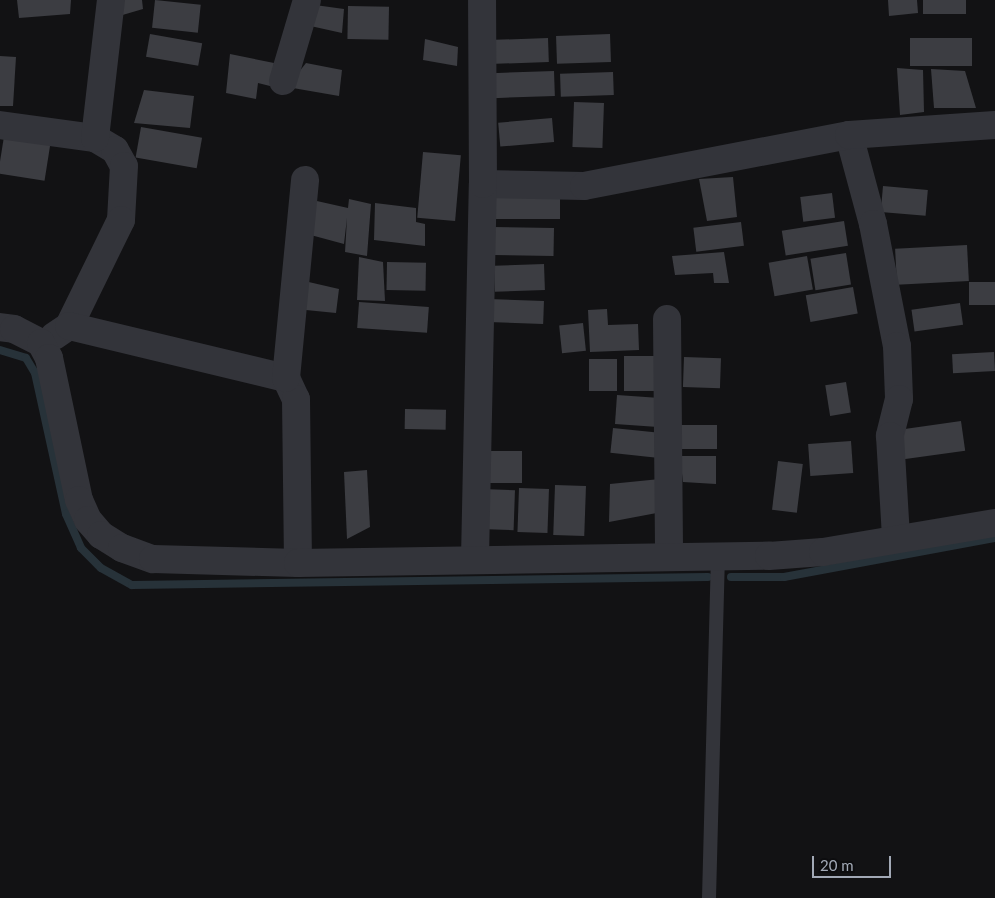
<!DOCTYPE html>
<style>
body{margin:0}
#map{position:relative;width:995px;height:898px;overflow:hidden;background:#121214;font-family:Lato,sans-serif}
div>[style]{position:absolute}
.stream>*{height:8px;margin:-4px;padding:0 4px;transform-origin:4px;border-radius:4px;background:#273239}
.building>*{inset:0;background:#3c3d42;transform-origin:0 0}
.service>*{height:14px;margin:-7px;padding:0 7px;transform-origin:7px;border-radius:7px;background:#33343a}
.minor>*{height:28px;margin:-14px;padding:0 14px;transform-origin:14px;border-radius:14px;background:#33343a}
.tertiary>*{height:28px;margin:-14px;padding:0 14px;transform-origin:14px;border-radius:14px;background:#33343a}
span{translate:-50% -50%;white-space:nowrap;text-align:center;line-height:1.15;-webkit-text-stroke:4px #0d0d0f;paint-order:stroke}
.scale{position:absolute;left:812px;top:856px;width:79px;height:22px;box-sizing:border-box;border:2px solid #a2a9b6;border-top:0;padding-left:6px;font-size:15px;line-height:18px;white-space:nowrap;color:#a2a9b6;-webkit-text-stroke:4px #0d0d0f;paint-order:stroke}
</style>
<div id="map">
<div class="stream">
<div style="left:0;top:350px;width:27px;rotate:17deg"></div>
<div style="left:26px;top:358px;width:17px;rotate:59deg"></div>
<div style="left:35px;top:373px;width:144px;rotate:77.6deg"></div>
<div style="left:66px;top:514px;width:37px;rotate:66deg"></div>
<div style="left:81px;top:548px;width:28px;rotate:45deg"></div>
<div style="left:101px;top:568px;width:35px;rotate:29deg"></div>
<div style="left:132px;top:585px;width:576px;rotate:-0.8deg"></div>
<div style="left:731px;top:577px;width:53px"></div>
<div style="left:784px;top:577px;width:215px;rotate:-10.5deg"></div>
</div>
<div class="building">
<div style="clip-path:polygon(17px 0,71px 0,70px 14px,19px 18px)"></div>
<div style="clip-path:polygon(100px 0,142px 0,143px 9px,102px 21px)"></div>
<div style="left:155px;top:0;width:46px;height:28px;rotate:6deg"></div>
<div style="clip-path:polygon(888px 0,917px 0,918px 13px,889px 16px)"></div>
<div style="left:923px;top:0;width:43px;height:14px"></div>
<div style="clip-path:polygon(315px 5px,344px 9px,342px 33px,306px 25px)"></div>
<div style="left:348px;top:6px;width:41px;height:33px;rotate:1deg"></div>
<div style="left:150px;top:34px;width:53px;height:23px;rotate:10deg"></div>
<div style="left:610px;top:34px;width:28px;height:54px;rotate:88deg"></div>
<div style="left:548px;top:38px;width:24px;height:53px;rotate:88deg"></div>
<div style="left:910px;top:38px;width:62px;height:28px"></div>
<div style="clip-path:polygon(425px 39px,458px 47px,457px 66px,423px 60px)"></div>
<div style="clip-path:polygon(230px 54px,274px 63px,270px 86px,258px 83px,256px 99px,226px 93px)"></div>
<div style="clip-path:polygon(0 56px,16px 57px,13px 106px,0 106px)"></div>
<div style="clip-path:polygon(306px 63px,342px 70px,339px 96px,287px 87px)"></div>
<div style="clip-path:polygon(897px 68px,923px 70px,924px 112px,900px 115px)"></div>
<div style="clip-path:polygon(931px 69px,965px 71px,976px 108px,934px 108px)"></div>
<div style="left:554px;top:71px;width:25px;height:62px;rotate:88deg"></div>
<div style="left:613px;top:72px;width:23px;height:53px;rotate:88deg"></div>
<div style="clip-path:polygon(144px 90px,194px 96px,190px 128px,134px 123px)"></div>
<div style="left:574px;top:102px;width:30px;height:45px;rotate:2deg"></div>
<div style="left:552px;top:118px;width:24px;height:54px;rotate:85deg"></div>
<div style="left:141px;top:127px;width:62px;height:31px;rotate:10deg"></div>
<div style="left:5px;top:130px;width:47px;height:44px;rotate:9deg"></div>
<div style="left:423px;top:152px;width:38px;height:66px;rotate:5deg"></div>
<div style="clip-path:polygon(733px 177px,737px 217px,707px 221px,699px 179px)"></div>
<div style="left:883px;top:186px;width:45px;height:26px;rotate:5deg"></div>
<div style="left:495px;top:189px;width:65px;height:30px"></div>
<div style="left:832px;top:193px;width:25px;height:32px;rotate:83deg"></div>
<div style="clip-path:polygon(308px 199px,348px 208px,349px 199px,371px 204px,367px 256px,345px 252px,347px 218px,344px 244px,307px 234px)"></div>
<div style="clip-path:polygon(375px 203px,416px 208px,416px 222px,425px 224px,425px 246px,374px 240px)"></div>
<div style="left:844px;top:221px;width:25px;height:63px;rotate:81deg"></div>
<div style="left:741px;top:222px;width:24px;height:48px;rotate:83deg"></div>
<div style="left:493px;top:227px;width:61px;height:28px;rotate:1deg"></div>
<div style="left:967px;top:245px;width:36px;height:72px;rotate:87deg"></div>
<div style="clip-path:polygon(724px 252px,729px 283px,714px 283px,713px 273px,675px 275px,672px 256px)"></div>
<div style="left:846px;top:253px;width:32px;height:36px;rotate:81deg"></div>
<div style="left:807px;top:256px;width:34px;height:39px;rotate:80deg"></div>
<div style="clip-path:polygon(359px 257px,383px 262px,385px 301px,357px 300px)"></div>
<div style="left:387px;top:262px;width:39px;height:28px;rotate:1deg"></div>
<div style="left:544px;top:264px;width:26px;height:50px;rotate:88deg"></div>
<div style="clip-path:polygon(300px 280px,339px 289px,336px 313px,296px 309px)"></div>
<div style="left:969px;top:282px;width:26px;height:23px"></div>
<div style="left:853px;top:287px;width:27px;height:48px;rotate:80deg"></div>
<div style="left:489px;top:299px;width:55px;height:23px;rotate:2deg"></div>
<div style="left:359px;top:302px;width:70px;height:26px;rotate:4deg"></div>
<div style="left:960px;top:303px;width:22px;height:49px;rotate:82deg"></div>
<div style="clip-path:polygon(607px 309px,608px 325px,638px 324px,639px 350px,590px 352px,588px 310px)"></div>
<div style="left:583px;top:323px;width:28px;height:24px;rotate:84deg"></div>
<div style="left:994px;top:352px;width:19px;height:42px;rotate:87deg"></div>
<div style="left:624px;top:356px;width:33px;height:35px"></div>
<div style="left:684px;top:357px;width:37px;height:30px;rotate:2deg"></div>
<div style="left:589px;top:359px;width:28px;height:32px"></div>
<div style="left:846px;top:382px;width:31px;height:21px;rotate:81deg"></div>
<div style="left:617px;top:395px;width:43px;height:29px;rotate:4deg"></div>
<div style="left:405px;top:409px;width:41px;height:20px;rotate:1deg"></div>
<div style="left:961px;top:421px;width:30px;height:64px;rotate:82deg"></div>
<div style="left:717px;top:425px;width:24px;height:36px;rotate:90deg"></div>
<div style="left:613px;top:428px;width:49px;height:25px;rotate:6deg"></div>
<div style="left:851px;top:441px;width:32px;height:43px;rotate:86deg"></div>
<div style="left:483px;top:451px;width:39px;height:32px"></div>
<div style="clip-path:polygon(680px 456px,716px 456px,716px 484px,683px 482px)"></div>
<div style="left:778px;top:461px;width:25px;height:49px;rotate:7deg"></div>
<div style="clip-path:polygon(367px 470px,370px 527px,347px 539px,344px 472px)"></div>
<div style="clip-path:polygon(660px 479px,662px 512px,609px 522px,610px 484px)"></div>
<div style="left:555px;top:485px;width:31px;height:50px;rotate:2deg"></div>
<div style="left:519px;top:488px;width:30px;height:44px;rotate:2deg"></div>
<div style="left:482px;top:489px;width:33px;height:40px;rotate:2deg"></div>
</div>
<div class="service">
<div style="left:709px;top:898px;width:342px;rotate:-88.5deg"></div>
</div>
<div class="minor">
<div style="left:283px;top:81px;width:84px;rotate:-73.5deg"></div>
<div style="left:0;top:125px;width:96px;rotate:7.8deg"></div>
<div style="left:95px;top:138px;width:23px;rotate:31deg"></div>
<div style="left:115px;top:150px;width:18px;rotate:61deg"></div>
<div style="left:124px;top:166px;width:54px;rotate:93.2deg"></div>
<div style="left:121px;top:220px;width:118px;rotate:116.1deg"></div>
<div style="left:69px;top:326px;width:18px;rotate:146deg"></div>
<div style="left:849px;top:135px;width:92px;rotate:74.9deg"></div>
<div style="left:873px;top:224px;width:124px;rotate:78.9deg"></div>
<div style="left:897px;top:346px;width:53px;rotate:87.8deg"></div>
<div style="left:899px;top:399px;width:38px;rotate:104deg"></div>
<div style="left:890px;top:436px;width:102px;rotate:86.6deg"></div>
<div style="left:95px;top:138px;width:139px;rotate:-83.4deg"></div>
<div style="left:483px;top:184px;width:101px;rotate:1.1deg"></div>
<div style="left:584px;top:186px;width:270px;rotate:-10.9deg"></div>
<div style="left:849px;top:135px;width:146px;rotate:-3.9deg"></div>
<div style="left:667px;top:319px;width:236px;rotate:89.5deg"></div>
<div style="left:69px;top:326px;width:223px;rotate:13.5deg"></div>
<div style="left:286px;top:378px;width:23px;rotate:65deg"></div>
<div style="left:296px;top:399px;width:164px;rotate:89.3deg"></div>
<div style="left:286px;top:378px;width:199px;rotate:-84.5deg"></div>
<div style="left:475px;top:558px;width:374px;rotate:-88.8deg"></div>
<div style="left:483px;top:184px;width:184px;rotate:-90.3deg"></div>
</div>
<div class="tertiary">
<div style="left:0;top:327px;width:14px;rotate:8deg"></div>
<div style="left:14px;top:329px;width:30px;rotate:27deg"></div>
<div style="left:41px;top:343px;width:17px;rotate:62deg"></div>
<div style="left:49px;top:358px;width:145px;rotate:78.1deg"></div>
<div style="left:79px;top:500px;width:22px;rotate:66deg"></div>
<div style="left:88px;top:520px;width:20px;rotate:49deg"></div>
<div style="left:101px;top:535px;width:25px;rotate:32deg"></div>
<div style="left:122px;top:548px;width:33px;rotate:20deg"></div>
<div style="left:153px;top:559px;width:145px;rotate:1.6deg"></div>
<div style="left:298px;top:563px;width:471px;rotate:-0.9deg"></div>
<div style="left:769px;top:556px;width:54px;rotate:-4.2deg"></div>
<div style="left:823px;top:552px;width:174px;rotate:-9.6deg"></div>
</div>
<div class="scale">20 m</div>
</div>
